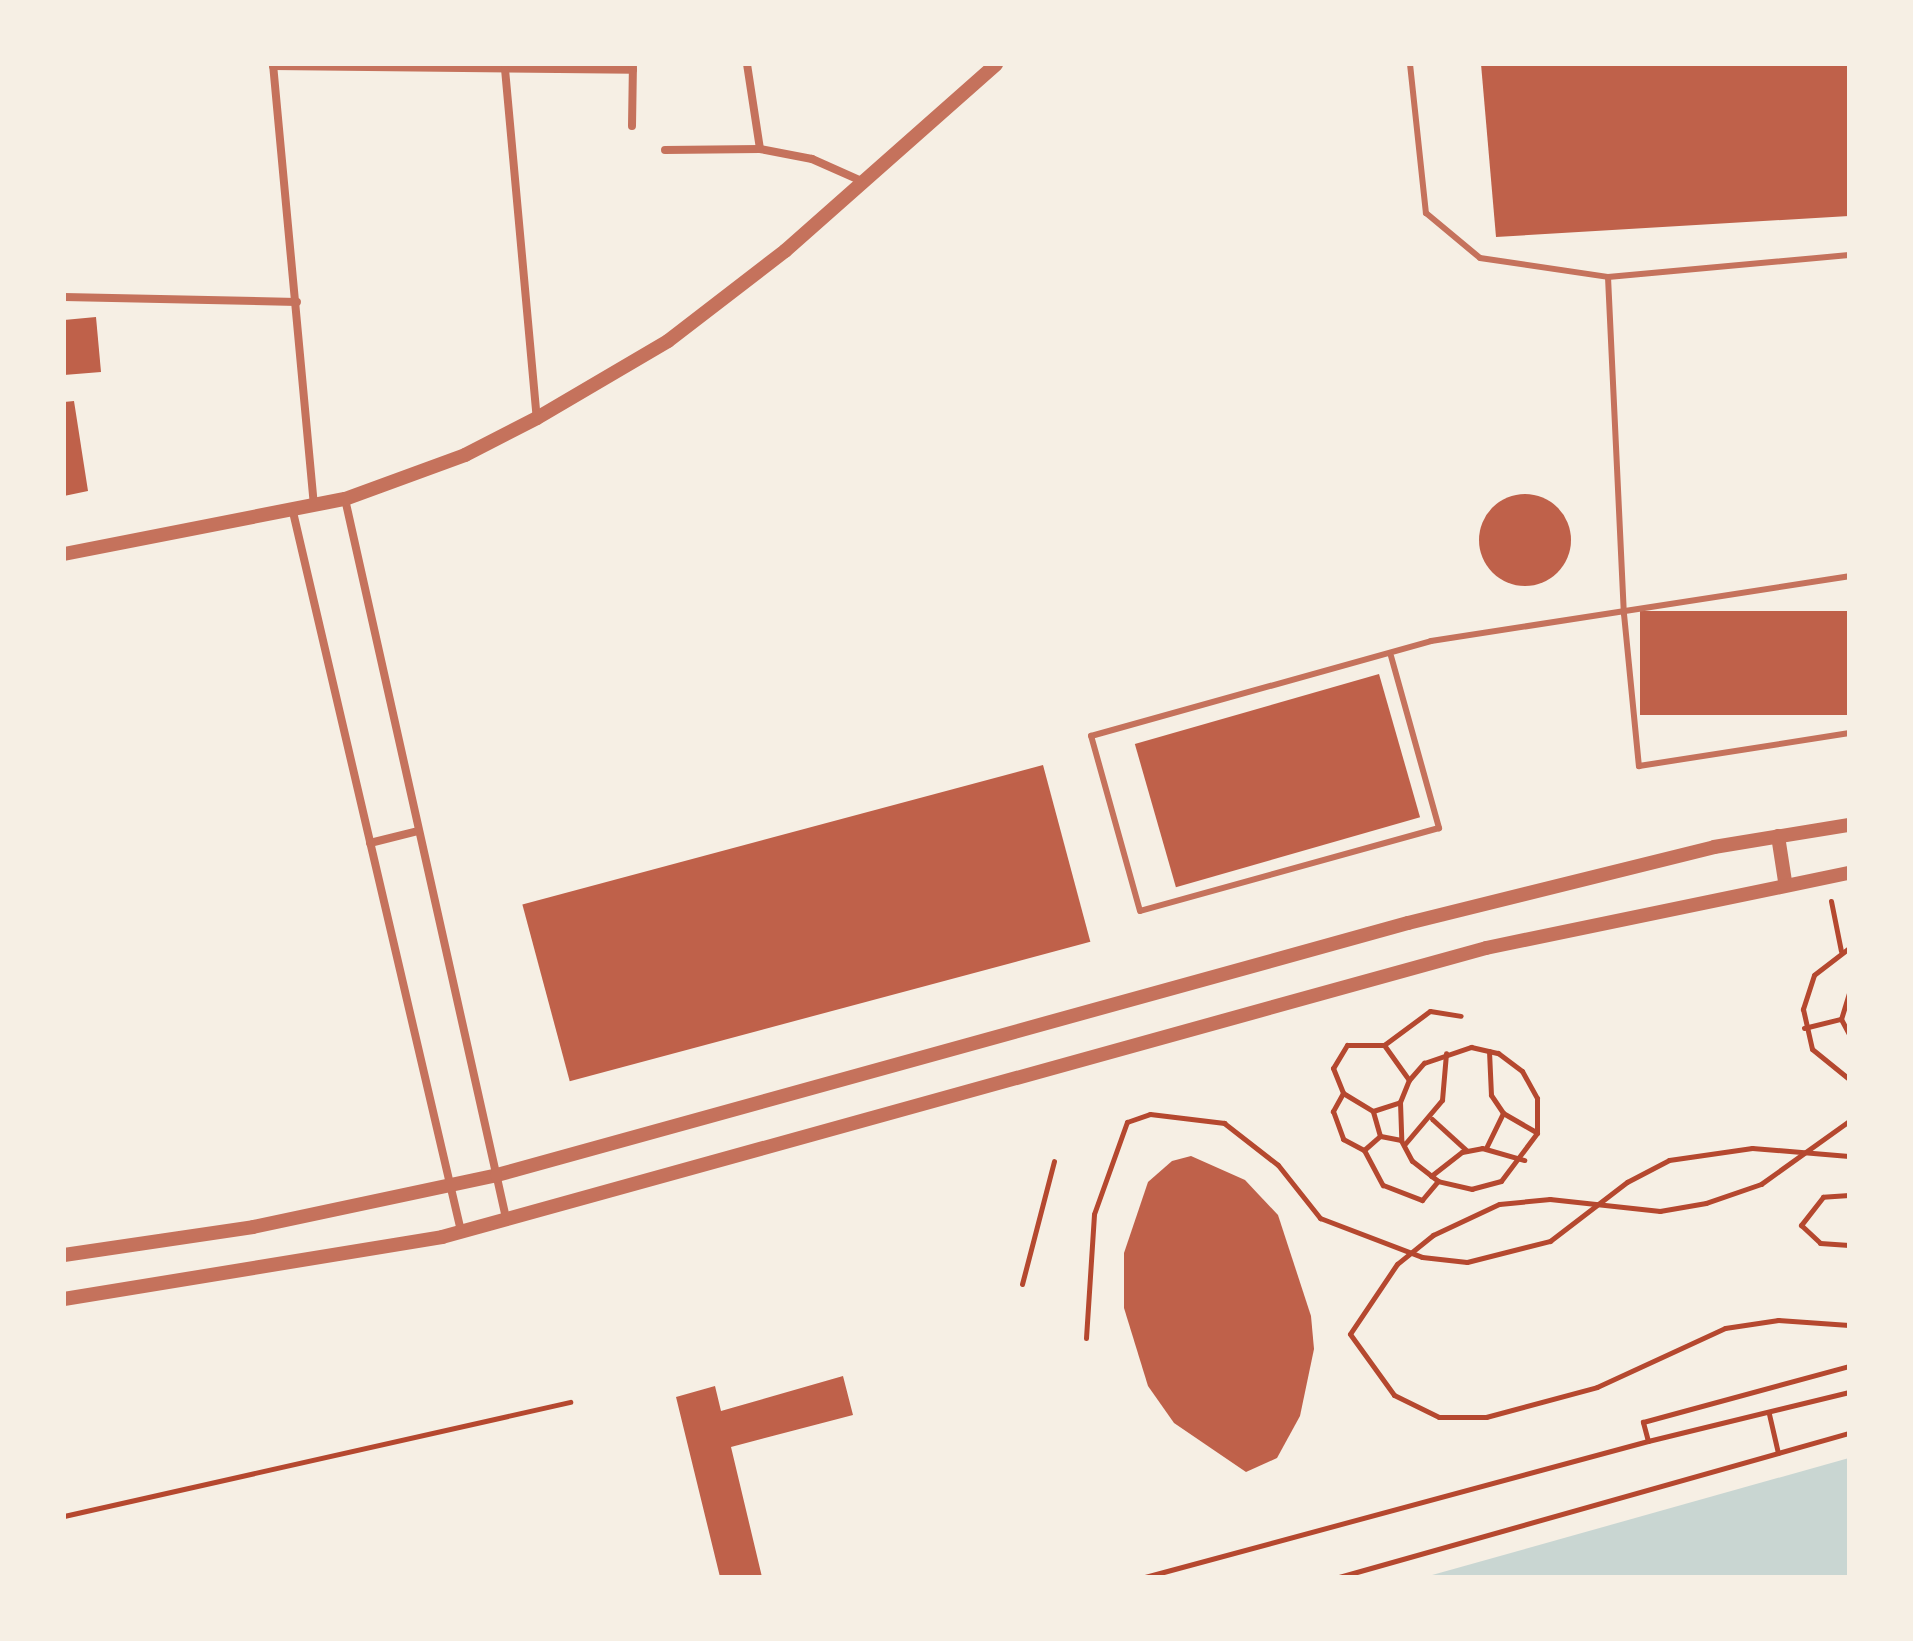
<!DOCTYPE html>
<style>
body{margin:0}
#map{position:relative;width:1913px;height:1641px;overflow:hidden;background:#f6efe4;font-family:Spectral,serif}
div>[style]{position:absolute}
.water>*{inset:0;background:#c9d6d2}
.building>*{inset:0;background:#bf614a;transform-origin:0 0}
.round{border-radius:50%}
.path>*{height:5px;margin:-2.5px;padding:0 2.5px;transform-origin:2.5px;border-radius:2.5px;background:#b5482f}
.service>*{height:6px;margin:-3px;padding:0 3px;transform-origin:3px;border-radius:3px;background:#c5725c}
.minor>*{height:8px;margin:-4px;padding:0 4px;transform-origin:4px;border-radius:4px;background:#c5725c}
.tertiary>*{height:14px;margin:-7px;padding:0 7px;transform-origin:7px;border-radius:7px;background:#c5725c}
span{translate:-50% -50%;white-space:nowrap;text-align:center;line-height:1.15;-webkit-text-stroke:8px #f6efe4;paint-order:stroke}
.frame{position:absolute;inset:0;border:66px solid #f6efe4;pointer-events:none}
</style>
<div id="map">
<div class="water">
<div style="clip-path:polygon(1849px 1458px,1849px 1577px,1425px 1577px)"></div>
</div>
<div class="building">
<div style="clip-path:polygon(1481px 64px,1849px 64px,1849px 216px,1496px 237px)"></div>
<div style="clip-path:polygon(96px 317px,101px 372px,64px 375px,64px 320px)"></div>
<div style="clip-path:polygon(74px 401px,88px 491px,64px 496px,64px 402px)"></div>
<div class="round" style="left:1479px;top:494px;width:92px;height:92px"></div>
<div style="left:1849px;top:611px;width:104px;height:209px;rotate:90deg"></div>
<div style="left:1379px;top:674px;width:149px;height:254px;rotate:74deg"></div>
<div style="left:1043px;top:765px;width:183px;height:539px;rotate:75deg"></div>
<div style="clip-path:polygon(1191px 1156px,1245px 1180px,1278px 1215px,1311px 1316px,1314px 1349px,1300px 1416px,1277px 1458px,1246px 1472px,1174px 1423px,1148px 1386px,1124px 1308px,1124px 1253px,1148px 1182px,1172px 1161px)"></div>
<div style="clip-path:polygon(843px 1376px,853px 1415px,731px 1447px,762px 1577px,720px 1577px,676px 1397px,715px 1386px,721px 1411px)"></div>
</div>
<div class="path">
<div style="left:1831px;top:901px;width:51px;rotate:78.7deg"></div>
<div style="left:1849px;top:948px;width:44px;rotate:142.4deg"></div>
<div style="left:1814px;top:975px;width:36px;rotate:108deg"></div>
<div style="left:1803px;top:1009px;width:41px;rotate:77.3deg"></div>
<div style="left:1812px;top:1049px;width:48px;rotate:39deg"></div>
<div style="left:1849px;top:993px;width:27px;rotate:107deg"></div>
<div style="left:1841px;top:1019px;width:17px;rotate:62deg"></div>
<div style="left:1804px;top:1028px;width:38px;rotate:-14deg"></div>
<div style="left:1384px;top:1045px;width:57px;rotate:-36.5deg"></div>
<div style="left:1430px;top:1011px;width:31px;rotate:9deg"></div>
<div style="left:1489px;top:1051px;width:44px;rotate:87.4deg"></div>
<div style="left:1491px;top:1095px;width:22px;rotate:56deg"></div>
<div style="left:1503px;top:1113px;width:39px;rotate:30deg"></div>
<div style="left:1409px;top:1080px;width:23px;rotate:-49deg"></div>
<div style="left:1424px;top:1063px;width:50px;rotate:-18.8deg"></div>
<div style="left:1471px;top:1047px;width:28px;rotate:13deg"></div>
<div style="left:1498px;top:1053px;width:30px;rotate:37deg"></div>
<div style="left:1522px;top:1071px;width:31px;rotate:61deg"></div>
<div style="left:1537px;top:1098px;width:35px;rotate:90deg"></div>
<div style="left:1537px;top:1133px;width:60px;rotate:126.9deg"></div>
<div style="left:1501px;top:1181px;width:30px;rotate:165deg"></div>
<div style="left:1472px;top:1189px;width:35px;rotate:-167deg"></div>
<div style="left:1343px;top:1093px;width:35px;rotate:31deg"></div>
<div style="left:1373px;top:1111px;width:28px;rotate:-18deg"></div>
<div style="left:1400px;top:1102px;width:24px;rotate:-68deg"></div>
<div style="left:1409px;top:1080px;width:43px;rotate:-125.5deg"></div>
<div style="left:1384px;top:1045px;width:37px;rotate:180deg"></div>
<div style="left:1347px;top:1045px;width:27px;rotate:121deg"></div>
<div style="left:1333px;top:1068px;width:27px;rotate:68deg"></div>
<div style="left:1343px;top:1093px;width:21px;rotate:119deg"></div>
<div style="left:1333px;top:1111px;width:30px;rotate:70deg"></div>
<div style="left:1343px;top:1139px;width:24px;rotate:28deg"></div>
<div style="left:1364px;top:1150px;width:21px;rotate:-41deg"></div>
<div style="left:1380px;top:1136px;width:26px;rotate:-106deg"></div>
<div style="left:1400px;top:1102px;width:38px;rotate:88deg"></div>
<div style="left:1432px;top:1119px;width:47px;rotate:42.4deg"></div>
<div style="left:1849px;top:1121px;width:108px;rotate:144.4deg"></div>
<div style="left:1761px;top:1184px;width:58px;rotate:160.9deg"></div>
<div style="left:1706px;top:1203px;width:47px;rotate:170.1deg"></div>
<div style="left:1660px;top:1211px;width:111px;rotate:-173.8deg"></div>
<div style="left:1550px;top:1199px;width:51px;rotate:174.4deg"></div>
<div style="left:1499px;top:1204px;width:73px;rotate:154.8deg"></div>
<div style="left:1433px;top:1235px;width:46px;rotate:141.1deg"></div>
<div style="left:1397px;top:1264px;width:84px;rotate:123.9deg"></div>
<div style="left:1350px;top:1334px;width:75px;rotate:54.2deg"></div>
<div style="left:1394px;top:1395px;width:50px;rotate:26.1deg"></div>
<div style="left:1439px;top:1417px;width:47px"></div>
<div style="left:1486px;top:1417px;width:115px;rotate:-15.1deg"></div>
<div style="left:1597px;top:1387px;width:141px;rotate:-24.7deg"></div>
<div style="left:1725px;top:1328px;width:54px;rotate:-8.6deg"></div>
<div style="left:1778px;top:1320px;width:71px;rotate:4deg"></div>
<div style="left:1404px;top:1145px;width:59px;rotate:-49.8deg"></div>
<div style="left:1442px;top:1100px;width:47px;rotate:-85.1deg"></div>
<div style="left:1486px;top:1148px;width:39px;rotate:-64deg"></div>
<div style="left:1364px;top:1150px;width:40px;rotate:62deg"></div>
<div style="left:1383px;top:1185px;width:42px;rotate:21deg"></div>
<div style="left:1422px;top:1200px;width:25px;rotate:-50deg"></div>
<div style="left:1438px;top:1181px;width:33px;rotate:-142deg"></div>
<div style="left:1412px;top:1161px;width:24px;rotate:-118deg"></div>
<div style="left:1401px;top:1140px;width:21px;rotate:-169deg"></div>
<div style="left:1431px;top:1176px;width:39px;rotate:-38deg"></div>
<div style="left:1462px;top:1152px;width:20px;rotate:-11deg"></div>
<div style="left:1482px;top:1148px;width:44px;rotate:15.9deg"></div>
<div style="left:1849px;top:1195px;width:26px;rotate:176deg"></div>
<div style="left:1823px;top:1197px;width:36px;rotate:128deg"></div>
<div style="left:1801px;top:1225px;width:26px;rotate:43deg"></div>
<div style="left:1820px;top:1243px;width:29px;rotate:4deg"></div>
<div style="left:1022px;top:1284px;width:127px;rotate:-75.4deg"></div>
<div style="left:1086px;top:1338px;width:124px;rotate:-86.3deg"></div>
<div style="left:1094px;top:1214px;width:98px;rotate:-70.3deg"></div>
<div style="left:1127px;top:1122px;width:24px;rotate:-19deg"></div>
<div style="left:1150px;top:1114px;width:75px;rotate:6.9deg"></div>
<div style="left:1224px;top:1123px;width:68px;rotate:37.9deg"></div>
<div style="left:1278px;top:1165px;width:68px;rotate:51.6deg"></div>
<div style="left:1320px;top:1218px;width:109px;rotate:20.9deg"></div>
<div style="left:1422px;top:1257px;width:45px;rotate:6.3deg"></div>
<div style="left:1467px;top:1262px;width:86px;rotate:-14.2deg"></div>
<div style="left:1550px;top:1241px;width:97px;rotate:-37.5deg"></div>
<div style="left:1627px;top:1182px;width:47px;rotate:-27.6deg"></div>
<div style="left:1669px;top:1160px;width:84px;rotate:-8.2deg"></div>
<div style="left:1752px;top:1148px;width:97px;rotate:4.7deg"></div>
<div style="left:1769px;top:1414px;width:40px;rotate:77deg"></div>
<div style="left:1648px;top:1441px;width:207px;rotate:-13.7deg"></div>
<div style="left:64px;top:1516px;width:519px;rotate:-12.7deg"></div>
<div style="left:1145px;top:1577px;width:521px;rotate:-15.13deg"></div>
<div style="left:1648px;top:1441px;width:20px;rotate:-105deg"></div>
<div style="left:1643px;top:1422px;width:213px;rotate:-15.2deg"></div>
<div style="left:1339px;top:1577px;width:530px;rotate:-15.77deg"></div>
</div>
<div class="service">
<div style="left:1410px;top:64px;width:150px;rotate:83.9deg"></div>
<div style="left:1426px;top:213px;width:70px;rotate:39.8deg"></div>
<div style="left:1480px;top:258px;width:129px;rotate:8.4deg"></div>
<div style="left:1608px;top:277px;width:337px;rotate:87.3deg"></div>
<div style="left:1624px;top:614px;width:153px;rotate:84.4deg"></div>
<div style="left:1639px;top:766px;width:213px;rotate:-8.9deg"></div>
<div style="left:1608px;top:277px;width:242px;rotate:-5.2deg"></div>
<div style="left:1391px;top:656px;width:179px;rotate:74.4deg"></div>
<div style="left:1439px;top:828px;width:310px;rotate:164.5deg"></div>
<div style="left:1140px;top:911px;width:182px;rotate:-105.6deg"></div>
<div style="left:1091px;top:736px;width:353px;rotate:-15.6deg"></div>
<div style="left:1431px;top:641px;width:423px;rotate:-8.8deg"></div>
</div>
<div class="minor">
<div style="left:273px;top:64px;width:444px;rotate:84.7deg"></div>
<div style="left:747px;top:64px;width:86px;rotate:81.3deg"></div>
<div style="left:760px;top:149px;width:53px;rotate:10.9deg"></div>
<div style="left:812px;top:159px;width:57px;rotate:23.9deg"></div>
<div style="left:273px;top:66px;width:360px;rotate:0.6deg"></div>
<div style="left:505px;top:69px;width:350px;rotate:84.8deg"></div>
<div style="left:632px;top:126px;width:61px;rotate:-89.1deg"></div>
<div style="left:665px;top:150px;width:95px;rotate:-0.6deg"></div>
<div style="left:64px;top:297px;width:233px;rotate:1.2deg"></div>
<div style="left:345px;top:499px;width:737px;rotate:77.38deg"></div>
<div style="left:293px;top:512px;width:738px;rotate:76.85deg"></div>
<div style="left:370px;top:843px;width:49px;rotate:-14deg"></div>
</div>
<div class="tertiary">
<div style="left:64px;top:554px;width:286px;rotate:-11.1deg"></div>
<div style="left:345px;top:499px;width:128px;rotate:-20.1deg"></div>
<div style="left:465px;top:455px;width:81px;rotate:-27.2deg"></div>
<div style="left:537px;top:418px;width:152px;rotate:-30.4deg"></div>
<div style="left:668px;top:341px;width:148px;rotate:-37.6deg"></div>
<div style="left:785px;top:251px;width:282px;rotate:-41.5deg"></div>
<div style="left:1778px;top:836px;width:46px;rotate:81.2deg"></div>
<div style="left:64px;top:1255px;width:191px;rotate:-8.4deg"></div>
<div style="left:253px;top:1227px;width:249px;rotate:-12deg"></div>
<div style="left:497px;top:1175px;width:945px;rotate:-15.46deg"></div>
<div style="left:1408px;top:923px;width:315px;rotate:-13.9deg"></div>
<div style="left:1714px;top:847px;width:137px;rotate:-9.3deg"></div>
<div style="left:64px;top:1299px;width:383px;rotate:-9.3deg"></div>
<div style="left:442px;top:1237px;width:1083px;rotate:-15.47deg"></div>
<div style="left:1486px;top:948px;width:371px;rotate:-11.7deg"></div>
</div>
<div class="frame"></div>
</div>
